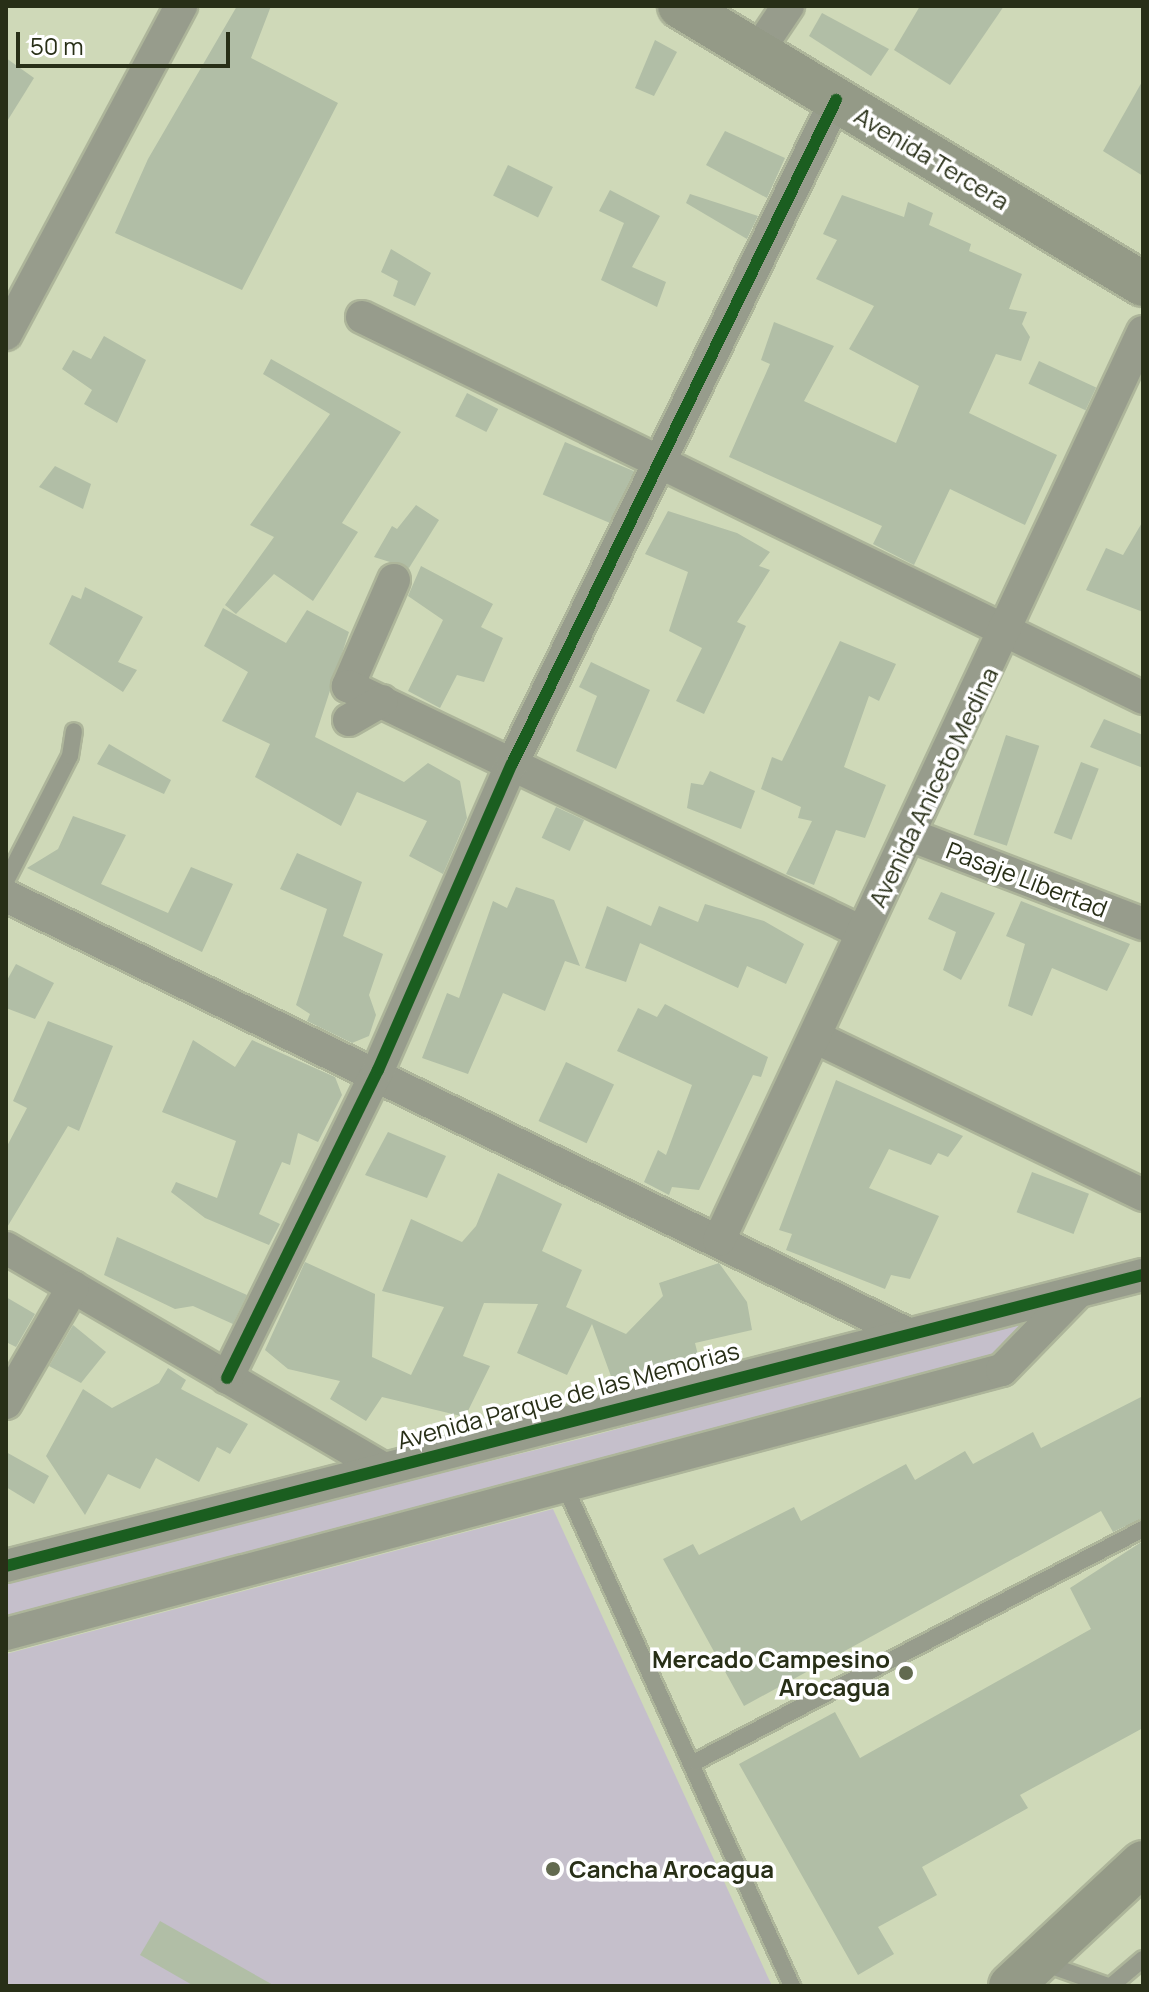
<!DOCTYPE html>
<style>
body{margin:0}
#map{position:relative;width:1149px;height:1992px;overflow:hidden;background:#cfd9b8;font-family:Manrope,sans-serif}
div>[style]{position:absolute}
.green>*{inset:0;background:#c5bfcb}
.building>*{inset:0;background:#b1bea6;transform-origin:0 0}
.roads{filter:drop-shadow(2px 0 #adb59a) drop-shadow(-2px 0 #adb59a) drop-shadow(0 2px #adb59a) drop-shadow(0 -2px #adb59a)}
.lane>*{height:16px;margin:-8px;padding:0 8px;transform-origin:8px;border-radius:8px;background:#979c8c}
.street>*{height:32px;margin:-16px;padding:0 16px;transform-origin:16px;border-radius:16px;background:#979c8c}
.secondary>*{height:44px;margin:-22px;padding:0 22px;transform-origin:22px;border-radius:22px;background:#949a87}
.cycleway>*{height:12px;margin:-6px;padding:0 6px;transform-origin:6px;border-radius:6px;background:#1b5e20}
.dots>*{width:22px;height:22px;translate:-50% -50%;box-sizing:border-box;border:4px solid #fff;border-radius:50%}
span{translate:-50% -50%;white-space:nowrap;text-align:center;line-height:1.15;-webkit-text-stroke:7px #fff;paint-order:stroke}
.street-label{font-size:24px;color:#282f17}
.poi-label{font-size:24px;color:#282f17;font-weight:700}
.right{translate:-100% -50%;text-align:right}
.left{translate:0 -50%;text-align:left}
.frame{position:absolute;inset:0;border:8px solid #282f17;pointer-events:none}
.scale{position:absolute;left:16px;top:32px;width:214px;height:36px;box-sizing:border-box;border:4px solid #282f17;border-top:0;padding-left:10px;font-size:24px;line-height:28px;white-space:nowrap;color:#282f17;-webkit-text-stroke:6px #fff;paint-order:stroke}
</style>
<div id="map">
<div class="green">
<div style="clip-path:polygon(1031px 1316px,989px 1358px,6px 1618px,6px 1580px,588px 1437px)"></div>
<div style="clip-path:polygon(553px 1509px,772px 1986px,6px 1986px,6px 1654px)"></div>
</div>
<div class="building">
<div style="clip-path:polygon(237px 6px,271px 6px,251px 58px,338px 103px,242px 290px,115px 233px,148px 159px)"></div>
<div style="clip-path:polygon(920px 6px,1004px 6px,950px 85px,894px 50px)"></div>
<div style="clip-path:polygon(822px 13px,889px 49px,871px 76px,809px 36px)"></div>
<div style="clip-path:polygon(655px 40px,677px 52px,654px 96px,635px 88px)"></div>
<div style="clip-path:polygon(6px 58px,34px 78px,6px 123px)"></div>
<div style="clip-path:polygon(1143px 80px,1143px 176px,1103px 151px)"></div>
<div style="clip-path:polygon(725px 131px,785px 158px,767px 198px,706px 165px)"></div>
<div style="left:508px;top:165px;width:50px;height:34px;rotate:26deg"></div>
<div style="clip-path:polygon(610px 190px,660px 216px,632px 267px,666px 282px,657px 307px,601px 280px,624px 223px,599px 211px)"></div>
<div style="clip-path:polygon(690px 194px,758px 216px,747px 239px,686px 203px)"></div>
<div style="clip-path:polygon(842px 195px,904px 217px,908px 202px,933px 213px,929px 225px,971px 244px,969px 251px,1022px 274px,1009px 309px,1027px 312px,1022px 324px,1030px 337px,1021px 361px,996px 354px,969px 413px,1057px 455px,1025px 525px,950px 489px,914px 565px,873px 544px,882px 526px,729px 457px,770px 364px,761px 360px,774px 322px,834px 346px,804px 401px,896px 443px,919px 386px,849px 349px,874px 306px,816px 279px,837px 240px,823px 234px)"></div>
<div style="clip-path:polygon(391px 249px,431px 273px,415px 306px,393px 296px,398px 281px,381px 272px)"></div>
<div style="clip-path:polygon(104px 336px,146px 360px,117px 423px,84px 404px,92px 390px,62px 369px,73px 350px,91px 359px)"></div>
<div style="clip-path:polygon(271px 359px,401px 432px,342px 523px,358px 532px,313px 601px,274px 574px,236px 614px,225px 605px,274px 537px,250px 525px,330px 414px,263px 374px)"></div>
<div style="left:1039px;top:361px;width:63px;height:25px;rotate:25deg"></div>
<div style="left:467px;top:393px;width:35px;height:26px;rotate:27deg"></div>
<div style="left:565px;top:442px;width:75px;height:57px;rotate:23deg"></div>
<div style="clip-path:polygon(55px 466px,91px 484px,83px 509px,39px 487px)"></div>
<div style="clip-path:polygon(416px 505px,439px 520px,409px 568px,374px 557px,392px 526px,397px 529px)"></div>
<div style="clip-path:polygon(668px 511px,737px 533px,770px 552px,759px 566px,770px 570px,737px 622px,746px 626px,704px 714px,676px 701px,702px 648px,669px 631px,688px 572px,645px 554px)"></div>
<div style="clip-path:polygon(1143px 521px,1143px 612px,1086px 590px,1106px 548px,1123px 555px)"></div>
<div style="clip-path:polygon(421px 566px,493px 604px,481px 627px,503px 638px,484px 682px,457px 675px,440px 708px,408px 691px,443px 620px,408px 596px)"></div>
<div style="clip-path:polygon(85px 587px,143px 617px,118px 662px,137px 670px,123px 692px,49px 644px,72px 595px,81px 599px)"></div>
<div style="clip-path:polygon(223px 608px,286px 643px,307px 610px,349px 632px,315px 737px,404px 782px,428px 763px,460px 781px,467px 818px,443px 874px,409px 856px,427px 821px,357px 792px,341px 826px,255px 777px,270px 744px,222px 721px,248px 672px,204px 646px)"></div>
<div style="clip-path:polygon(840px 641px,896px 664px,879px 701px,869px 696px,844px 767px,886px 785px,865px 838px,836px 830px,814px 885px,786px 874px,812px 821px,798px 818px,801px 807px,761px 789px,772px 757px,782px 761px)"></div>
<div style="clip-path:polygon(591px 662px,650px 690px,616px 769px,576px 751px,597px 696px,579px 687px)"></div>
<div style="clip-path:polygon(1104px 719px,1143px 735px,1143px 768px,1090px 747px)"></div>
<div style="left:1006px;top:735px;width:35px;height:105px;rotate:18deg"></div>
<div style="clip-path:polygon(109px 744px,171px 780px,164px 794px,97px 764px)"></div>
<div style="left:1081px;top:762px;width:19px;height:76px;rotate:21deg"></div>
<div style="clip-path:polygon(710px 771px,755px 791px,741px 829px,687px 808px,691px 783px,703px 785px)"></div>
<div style="left:556px;top:807px;width:31px;height:34px;rotate:25deg"></div>
<div style="clip-path:polygon(73px 816px,126px 835px,101px 884px,168px 913px,191px 867px,233px 884px,202px 952px,27px 868px,58px 849px)"></div>
<div style="clip-path:polygon(297px 853px,362px 882px,343px 936px,383px 954px,369px 995px,376px 1015px,369px 1036px,352px 1043px,307px 1021px,310px 1014px,296px 1005px,327px 909px,280px 889px)"></div>
<div style="clip-path:polygon(516px 887px,554px 900px,580px 966px,565px 961px,545px 1011px,503px 993px,468px 1074px,422px 1058px,447px 993px,459px 998px,493px 901px,507px 908px)"></div>
<div style="clip-path:polygon(941px 892px,995px 913px,961px 980px,943px 970px,956px 932px,928px 919px)"></div>
<div style="clip-path:polygon(1021px 901px,1130px 944px,1107px 991px,1052px 968px,1032px 1016px,1008px 1006px,1025px 944px,1006px 936px)"></div>
<div style="clip-path:polygon(705px 904px,764px 921px,804px 944px,786px 984px,747px 966px,738px 988px,640px 943px,626px 982px,585px 968px,607px 906px,651px 926px,659px 906px,698px 922px)"></div>
<div style="clip-path:polygon(16px 964px,54px 983px,35px 1019px,6px 1008px,6px 982px)"></div>
<div style="clip-path:polygon(665px 1004px,768px 1057px,761px 1077px,753px 1075px,699px 1190px,672px 1187px,669px 1195px,644px 1182px,658px 1150px,666px 1155px,692px 1085px,617px 1051px,638px 1008px,657px 1017px)"></div>
<div style="clip-path:polygon(48px 1021px,113px 1046px,79px 1131px,68px 1126px,6px 1229px,6px 1148px,27px 1108px,13px 1101px)"></div>
<div style="clip-path:polygon(193px 1040px,235px 1067px,252px 1040px,335px 1077px,342px 1095px,318px 1142px,298px 1133px,290px 1165px,282px 1162px,259px 1214px,280px 1224px,269px 1245px,205px 1218px,171px 1192px,176px 1182px,217px 1198px,236px 1141px,162px 1112px)"></div>
<div style="left:566px;top:1062px;width:53px;height:65px;rotate:25deg"></div>
<div style="clip-path:polygon(836px 1080px,963px 1136px,948px 1157px,938px 1153px,931px 1165px,889px 1149px,869px 1188px,939px 1216px,910px 1279px,891px 1275px,885px 1289px,786px 1250px,792px 1234px,779px 1230px)"></div>
<div style="clip-path:polygon(388px 1132px,446px 1156px,427px 1198px,365px 1175px)"></div>
<div style="left:1032px;top:1172px;width:61px;height:43px;rotate:21deg"></div>
<div style="clip-path:polygon(498px 1173px,562px 1204px,542px 1251px,582px 1270px,566px 1307px,626px 1334px,663px 1296px,659px 1283px,719px 1263px,747px 1302px,752px 1330px,695px 1343px,698px 1355px,612px 1379px,592px 1324px,567px 1375px,517px 1353px,538px 1304px,484px 1303px,463px 1356px,490px 1366px,465px 1417px,382px 1397px,366px 1421px,330px 1399px,340px 1381px,288px 1369px,265px 1350px,305px 1262px,375px 1294px,372px 1357px,411px 1375px,444px 1307px,382px 1291px,411px 1219px,462px 1242px,476px 1226px)"></div>
<div style="clip-path:polygon(117px 1237px,247px 1295px,233px 1324px,193px 1306px,175px 1309px,104px 1275px)"></div>
<div style="clip-path:polygon(6px 1297px,35px 1314px,16px 1347px,6px 1342px)"></div>
<div style="clip-path:polygon(73px 1325px,106px 1352px,81px 1383px,49px 1366px)"></div>
<div style="clip-path:polygon(168px 1368px,186px 1380px,181px 1389px,248px 1424px,230px 1454px,217px 1447px,199px 1482px,156px 1458px,140px 1489px,108px 1474px,85px 1515px,46px 1456px,83px 1389px,112px 1408px,159px 1383px)"></div>
<div style="clip-path:polygon(1143px 1396px,1143px 1518px,1113px 1532px,1101px 1511px,744px 1706px,663px 1559px,693px 1544px,699px 1555px,794px 1507px,801px 1521px,906px 1464px,915px 1480px,965px 1451px,973px 1464px,1033px 1432px,1041px 1448px)"></div>
<div style="clip-path:polygon(6px 1452px,49px 1476px,34px 1504px,6px 1487px)"></div>
<div style="clip-path:polygon(1143px 1541px,1143px 1728px,1020px 1795px,1028px 1808px,922px 1867px,937px 1895px,878px 1927px,894px 1954px,858px 1975px,739px 1764px,835px 1712px,860px 1758px,1091px 1629px,1070px 1588px)"></div>
<div style="clip-path:polygon(160px 1921px,275px 1986px,194px 1986px,140px 1955px)"></div>
</div>
<div class="roads">
<div class="lane">
<div style="left:6px;top:881px;width:140px;rotate:-62.9deg"></div>
<div style="left:70px;top:756px;width:25px;rotate:-81deg"></div>
<div style="left:566px;top:1489px;width:546px;rotate:65.55deg"></div>
<div style="left:695px;top:1762px;width:505px;rotate:-27.48deg"></div>
<div style="left:1043px;top:1963px;width:69px;rotate:19.5deg"></div>
<div style="left:1111px;top:1986px;width:42px;rotate:-40.2deg"></div>
</div>
<div class="street">
<div style="left:755px;top:55px;width:59px;rotate:-56deg"></div>
<div style="left:362px;top:317px;width:869px;rotate:26deg"></div>
<div style="left:6px;top:334px;width:372px;rotate:-61.9deg"></div>
<div style="left:394px;top:580px;width:116px;rotate:113.5deg"></div>
<div style="left:348px;top:686px;width:570px;rotate:25.58deg"></div>
<div style="left:349px;top:720px;width:38px;rotate:-30deg"></div>
<div style="left:910px;top:835px;width:249px;rotate:20.9deg"></div>
<div style="left:6px;top:896px;width:996px;rotate:25.9deg"></div>
<div style="left:815px;top:1037px;width:364px;rotate:25.7deg"></div>
<div style="left:719px;top:1240px;width:1002px;rotate:-64.97deg"></div>
<div style="left:6px;top:1248px;width:434px;rotate:30.3deg"></div>
<div style="left:227px;top:1378px;width:343px;rotate:-63.9deg"></div>
<div style="left:378px;top:1070px;width:334px;rotate:-66.4deg"></div>
<div style="left:512px;top:764px;width:739px;rotate:-63.99deg"></div>
<div style="left:6px;top:1403px;width:134px;rotate:-60deg"></div>
<div style="left:6px;top:1566px;width:1174px;rotate:-14.36deg"></div>
<div style="left:6px;top:1634px;width:1030px;rotate:-14.85deg"></div>
<div style="left:1002px;top:1370px;width:106px;rotate:-45.8deg"></div>
</div>
<div class="secondary">
<div style="left:680px;top:6px;width:540px;rotate:30.98deg"></div>
<div style="left:1011px;top:1986px;width:180px;rotate:-43deg"></div>
</div>
</div>
<div class="cycleway">
<div style="left:227px;top:1378px;width:343px;rotate:-63.9deg"></div>
<div style="left:378px;top:1070px;width:334px;rotate:-66.4deg"></div>
<div style="left:512px;top:764px;width:739px;rotate:-63.99deg"></div>
<div style="left:6px;top:1566px;width:1174px;rotate:-14.36deg"></div>
</div>
<div class="dots">
<div style="left:906px;top:1673px;background:#626a4f"></div>
<div style="left:553px;top:1869px;background:#626a4f"></div>
</div>
<div class="street-label">
<span style="left:932px;top:158px;rotate:31deg">Avenida Tercera</span>
<span style="left:933px;top:787px;rotate:-64deg">Avenida Aniceto Medina</span>
<span style="left:1027px;top:879px;rotate:21deg">Pasaje Libertad</span>
<span style="left:568px;top:1395px;rotate:-15deg">Avenida Parque de las Memorias</span>
</div>
<div class="poi-label">
<span class="right" style="left:890px;top:1673px">Mercado Campesino<br>Arocagua</span>
<span class="left" style="left:569px;top:1869px">Cancha Arocagua</span>
</div>
<div class="frame"></div>
<div class="scale">50 m</div>
</div>
